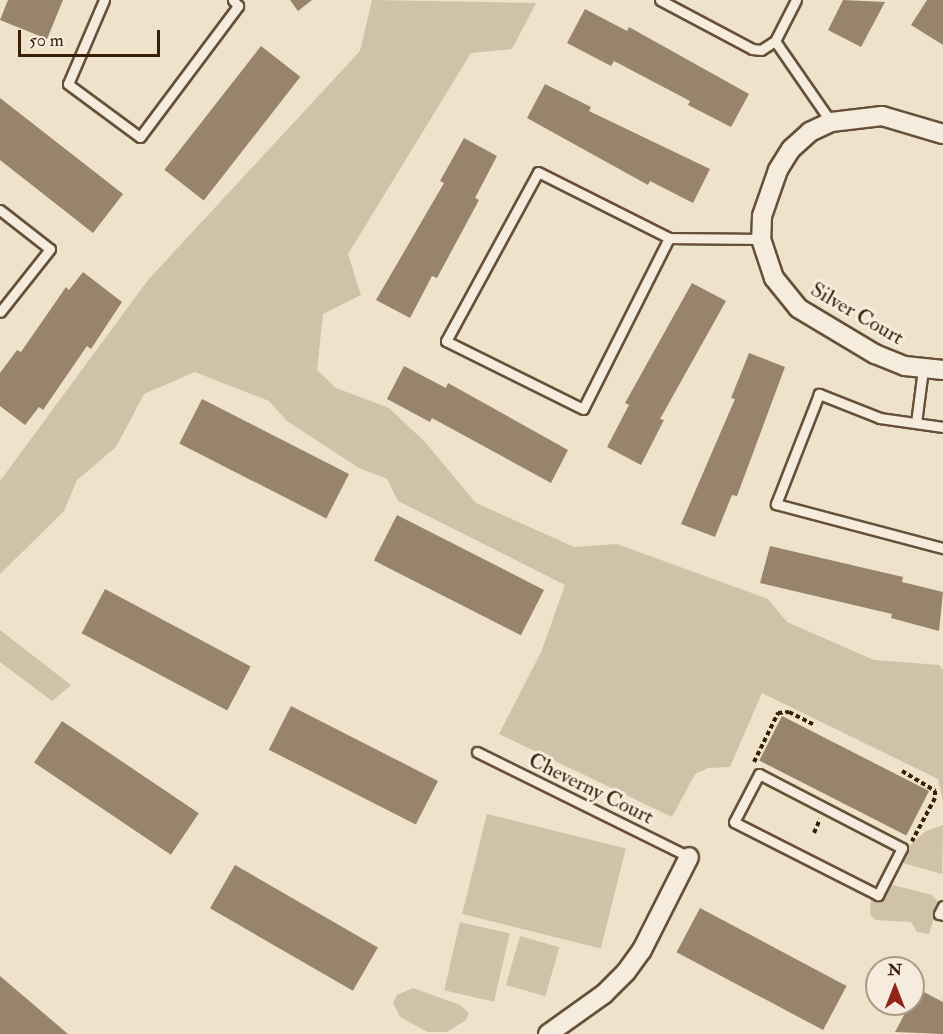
<!DOCTYPE html>
<style>
body{margin:0}
#map{position:relative;width:943px;height:1034px;overflow:hidden;background:#efe2ca;font-family:"IM FELL Double Pica",serif}
div>[style]{position:absolute}
.green>*{inset:0;background:#d0c1a9;transform-origin:0 0}
.building>*{inset:0;background:#98846c;transform-origin:0 0}
.path>*{height:4px;margin-top:-2px;transform-origin:0;background:repeating-linear-gradient(90deg,#3a1f07 0 4.5px,transparent 0 7.5px)}
.roads{filter:drop-shadow(2px 0 #675038) drop-shadow(-2px 0 #675038) drop-shadow(0 2px #675038) drop-shadow(0 -2px #675038)}
.service>*{height:9px;margin:-4.5px;padding:0 4.5px;transform-origin:4.5px;border-radius:4.5px;background:#f5ecdd}
.minor>*{height:18px;margin:-9px;padding:0 9px;transform-origin:9px;border-radius:9px;background:#f5ecdd}
span{translate:-50% -50%;white-space:nowrap;text-align:center;line-height:1.15;-webkit-text-stroke:6px #f5ecdd;paint-order:stroke}
.street-label{font-size:21px;color:#3a1f07}
.north{position:absolute;left:865px;top:956px;width:60px;height:60px;box-sizing:border-box;background:#f5ecdd;border:2px solid #aa9a87;border-radius:50%;rotate:0deg;font-size:16px;font-weight:700;line-height:24px;text-align:center;color:#3a1f07}
.north::after{content:'';display:block;margin:auto;width:21px;height:27px;background:#8f2418;clip-path:polygon(50% 0,100% 100%,50% 72%,0 100%)}
.scale{position:absolute;left:18px;top:30px;width:142px;height:27px;box-sizing:border-box;border:3px solid #3a1f07;border-top:0;padding-left:8px;font-size:18px;line-height:21px;white-space:nowrap;color:#3a1f07;-webkit-text-stroke:4px #f5ecdd;paint-order:stroke}
</style>
<div id="map">
<div class="green">
<div style="clip-path:polygon(372px 0,536px 3px,512px 49px,471px 53px,348px 254px,361px 295px,323px 314px,317px 370px,336px 388px,389px 408px,425px 442px,476px 503px,574px 547px,617px 544px,768px 599px,787px 622px,874px 660px,939px 665px,943px 670px,943px 802px,938px 779px,762px 693px,730px 767px,708px 768px,695px 774px,672px 817px,499px 734px,542px 650px,565px 585px,398px 501px,387px 479px,359px 468px,287px 421px,269px 401px,195px 372px,144px 394px,116px 447px,77px 480px,64px 511px,0 574px,0 481px,148px 280px,360px 51px)"></div>
<div style="clip-path:polygon(0 630px,71px 685px,52px 701px,0 662px)"></div>
<div style="left:487px;top:814px;width:143px;height:103px;rotate:14deg"></div>
<div style="clip-path:polygon(943px 825px,942px 874px,903px 863px,901px 857px,908px 847px,926px 831px)"></div>
<div style="clip-path:polygon(889px 884px,932px 895px,939px 903px,929px 934px,917px 932px,911px 922px,875px 920px,870px 914px,871px 899px,881px 897px)"></div>
<div style="left:460px;top:922px;width:51px;height:70px;rotate:13deg"></div>
<div style="left:520px;top:936px;width:41px;height:51px;rotate:16deg"></div>
<div style="clip-path:polygon(413px 988px,460px 1005px,469px 1013px,466px 1020px,447px 1032px,428px 1032px,400px 1017px,393px 1003px,397px 995px)"></div>
</div>
<div class="building">
<div style="clip-path:polygon(8px 0,63px 0,47px 39px,0 20px)"></div>
<div style="clip-path:polygon(290px 0,312px 0,298px 11px)"></div>
<div style="clip-path:polygon(843px 0,885px 2px,861px 47px,828px 30px)"></div>
<div style="clip-path:polygon(927px 0,943px 0,943px 45px,911px 25px)"></div>
<div style="clip-path:polygon(585px 9px,627px 31px,629px 27px,749px 94px,731px 127px,688px 105px,690px 101px,614px 61px,611px 66px,567px 43px)"></div>
<div style="left:261px;top:46px;width:50px;height:157px;rotate:38deg"></div>
<div style="clip-path:polygon(545px 84px,591px 107px,589px 111px,710px 169px,693px 203px,650px 181px,648px 185px,527px 118px)"></div>
<div style="clip-path:polygon(0 98px,123px 194px,93px 233px,0 160px)"></div>
<div style="clip-path:polygon(464px 138px,497px 156px,475px 198px,479px 200px,437px 278px,432px 276px,410px 318px,376px 300px,444px 183px,440px 181px)"></div>
<div style="clip-path:polygon(83px 272px,122px 302px,91px 349px,87px 346px,43px 410px,39px 407px,25px 425px,0 406px,0 373px,17px 350px,21px 352px,66px 287px,69px 290px)"></div>
<div style="clip-path:polygon(692px 283px,726px 301px,660px 419px,664px 420px,641px 465px,607px 447px,629px 405px,625px 403px)"></div>
<div style="clip-path:polygon(749px 353px,785px 367px,737px 496px,732px 495px,715px 537px,681px 524px,735px 399px,731px 398px)"></div>
<div style="clip-path:polygon(404px 366px,446px 388px,448px 383px,568px 450px,551px 483px,432px 418px,430px 422px,387px 399px)"></div>
<div style="left:202px;top:399px;width:165px;height:50px;rotate:27deg"></div>
<div style="left:397px;top:515px;width:165px;height:51px;rotate:27deg"></div>
<div style="clip-path:polygon(770px 546px,903px 577px,902px 582px,943px 592px,939px 631px,891px 618px,892px 614px,760px 583px)"></div>
<div style="left:105px;top:589px;width:165px;height:50px;rotate:28deg"></div>
<div style="left:291px;top:706px;width:165px;height:49px;rotate:27deg"></div>
<div style="left:782px;top:716px;width:165px;height:50px;rotate:27deg"></div>
<div style="left:62px;top:721px;width:165px;height:50px;rotate:34deg"></div>
<div style="left:235px;top:865px;width:165px;height:50px;rotate:30deg"></div>
<div style="left:700px;top:908px;width:166px;height:50px;rotate:28deg"></div>
<div style="clip-path:polygon(0 976px,68px 1034px,0 1034px)"></div>
<div style="clip-path:polygon(918px 989px,943px 1002px,943px 1034px,895px 1032px)"></div>
</div>
<div class="path">
<div style="left:754px;top:762px;width:55px;rotate:-63.9deg"></div>
<div style="left:778px;top:713px;width:11px;rotate:-5deg"></div>
<div style="left:789px;top:712px;width:28px;rotate:27deg"></div>
<div style="left:902px;top:771px;width:39px;rotate:31deg"></div>
<div style="left:935px;top:791px;width:7px;rotate:90deg"></div>
<div style="left:935px;top:798px;width:49px;rotate:118.1deg"></div>
<div style="left:814px;top:833px;width:15px;rotate:-67deg"></div>
</div>
<div class="roads">
<div class="service">
<div style="left:104px;top:0;width:91px;rotate:113.2deg"></div>
<div style="left:68px;top:84px;width:89px;rotate:36.4deg"></div>
<div style="left:140px;top:137px;width:164px;rotate:-53.2deg"></div>
<div style="left:238px;top:6px;width:8px;rotate:-130deg"></div>
<div style="left:660px;top:0;width:104px;rotate:28deg"></div>
<div style="left:752px;top:49px;width:9px;rotate:6deg"></div>
<div style="left:761px;top:50px;width:17px;rotate:-33deg"></div>
<div style="left:775px;top:41px;width:46px;rotate:-62.9deg"></div>
<div style="left:775px;top:41px;width:98px;rotate:55.3deg"></div>
<div style="left:538px;top:172px;width:147px;rotate:26.7deg"></div>
<div style="left:669px;top:238px;width:191px;rotate:116.7deg"></div>
<div style="left:583px;top:409px;width:153px;rotate:-153.6deg"></div>
<div style="left:446px;top:341px;width:192px;rotate:-61.4deg"></div>
<div style="left:0;top:210px;width:63px;rotate:38deg"></div>
<div style="left:50px;top:249px;width:80px;rotate:128.4deg"></div>
<div style="left:669px;top:238px;width:92px;rotate:0.6deg"></div>
<div style="left:916px;top:423px;width:54px;rotate:-82.6deg"></div>
<div style="left:943px;top:427px;width:64px;rotate:-171.9deg"></div>
<div style="left:880px;top:418px;width:66px;rotate:-158.5deg"></div>
<div style="left:819px;top:394px;width:118px;rotate:111.4deg"></div>
<div style="left:776px;top:504px;width:173px;rotate:14.8deg"></div>
<div style="left:477px;top:752px;width:237px;rotate:26.3deg"></div>
<div style="left:759px;top:774px;width:161px;rotate:27.4deg"></div>
<div style="left:902px;top:848px;width:53px;rotate:117.1deg"></div>
<div style="left:878px;top:895px;width:161px;rotate:-153.1deg"></div>
<div style="left:734px;top:822px;width:54px;rotate:-62.5deg"></div>
<div style="left:943px;top:906px;width:9px;rotate:117deg"></div>
<div style="left:939px;top:914px;width:4px;rotate:14deg"></div>
</div>
<div class="minor">
<div style="left:943px;top:134px;width:64px;rotate:-163.6deg"></div>
<div style="left:882px;top:116px;width:51px;rotate:173.3deg"></div>
<div style="left:831px;top:122px;width:23px;rotate:155deg"></div>
<div style="left:810px;top:132px;width:25px;rotate:138deg"></div>
<div style="left:791px;top:149px;width:25px;rotate:122deg"></div>
<div style="left:778px;top:170px;width:49px;rotate:109.2deg"></div>
<div style="left:762px;top:216px;width:23px;rotate:92deg"></div>
<div style="left:761px;top:239px;width:41px;rotate:71.6deg"></div>
<div style="left:774px;top:278px;width:38px;rotate:51deg"></div>
<div style="left:798px;top:308px;width:90px;rotate:30.9deg"></div>
<div style="left:875px;top:354px;width:32px;rotate:22deg"></div>
<div style="left:905px;top:366px;width:38px;rotate:6deg"></div>
<div style="left:548px;top:1034px;width:69px;rotate:-35.5deg"></div>
<div style="left:604px;top:994px;width:31px;rotate:-45deg"></div>
<div style="left:626px;top:972px;width:27px;rotate:-54deg"></div>
<div style="left:642px;top:950px;width:104px;rotate:-63.2deg"></div>
</div>
</div>
<div class="street-label">
<span style="left:857px;top:314px;rotate:30deg">Silver Court</span>
<span style="left:591px;top:789px;rotate:26deg">Cheverny Court</span>
</div>
<div class="north">N</div>
<div class="scale">50 m</div>
</div>
